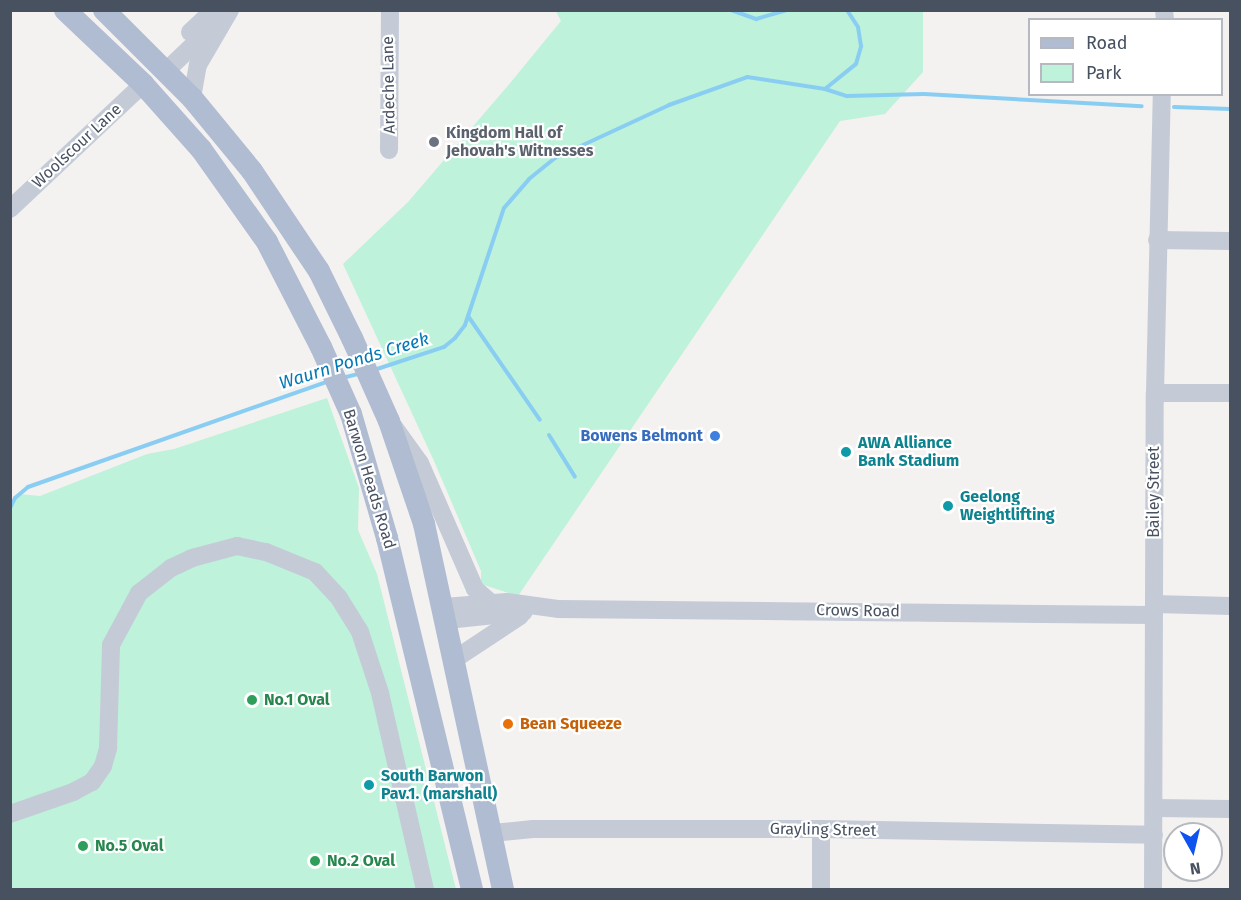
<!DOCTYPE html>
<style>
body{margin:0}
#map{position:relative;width:1241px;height:900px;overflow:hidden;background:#f4f1f1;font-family:"Fira Sans",sans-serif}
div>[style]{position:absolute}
.green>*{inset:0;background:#bef2da}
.stream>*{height:4px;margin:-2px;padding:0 2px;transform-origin:2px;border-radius:2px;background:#89cef2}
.minor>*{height:18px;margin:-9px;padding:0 9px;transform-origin:9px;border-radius:9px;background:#c4cbd6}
.major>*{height:22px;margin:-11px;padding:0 11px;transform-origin:11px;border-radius:11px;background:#b0bcd1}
.dots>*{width:16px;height:16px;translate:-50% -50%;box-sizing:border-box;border:3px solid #fff;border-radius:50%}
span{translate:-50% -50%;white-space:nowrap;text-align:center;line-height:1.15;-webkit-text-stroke:4.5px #fff;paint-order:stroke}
.street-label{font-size:16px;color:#485160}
.worship-label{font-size:16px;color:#5b616d;font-weight:700}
.left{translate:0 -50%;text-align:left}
.shop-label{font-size:16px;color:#366cbe;font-weight:700}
.right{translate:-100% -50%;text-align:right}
.culture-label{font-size:16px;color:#0d838f;font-weight:700}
.leisure-label{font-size:16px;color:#27864d;font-weight:700}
.food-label{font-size:16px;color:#c56008;font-weight:700}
.water-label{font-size:18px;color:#0479b7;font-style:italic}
.frame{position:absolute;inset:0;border:12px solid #485160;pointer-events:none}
.legend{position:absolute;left:1028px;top:18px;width:195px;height:78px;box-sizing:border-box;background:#fff;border:2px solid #b6b9bf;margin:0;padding:8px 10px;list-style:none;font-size:18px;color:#485160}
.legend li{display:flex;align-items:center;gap:12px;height:30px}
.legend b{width:30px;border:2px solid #b6b9bf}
.north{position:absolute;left:1163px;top:822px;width:60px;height:60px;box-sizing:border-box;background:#fff;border:2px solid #b6b9bf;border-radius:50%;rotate:172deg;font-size:16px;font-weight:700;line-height:24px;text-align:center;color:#485160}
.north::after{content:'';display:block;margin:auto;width:21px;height:27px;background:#0e52f0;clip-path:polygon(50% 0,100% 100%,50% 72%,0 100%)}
</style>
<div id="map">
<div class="green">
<div style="clip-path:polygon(556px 11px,923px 11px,923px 72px,885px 114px,840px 121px,518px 596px,481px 584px,481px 571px,434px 461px,343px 264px,408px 202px,511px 82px,561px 21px)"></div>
<div style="clip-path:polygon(327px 398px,359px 488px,358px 530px,377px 574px,456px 889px,11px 889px,10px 512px,19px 494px,40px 496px,147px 454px,174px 449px)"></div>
</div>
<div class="stream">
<div style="left:731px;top:10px;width:27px;rotate:20deg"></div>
<div style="left:756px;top:19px;width:33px;rotate:-16deg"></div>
<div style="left:825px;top:89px;width:23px;rotate:18deg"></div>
<div style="left:847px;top:96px;width:77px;rotate:-1.5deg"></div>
<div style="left:924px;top:94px;width:218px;rotate:3.2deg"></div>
<div style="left:1174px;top:107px;width:56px;rotate:2deg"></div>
<div style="left:468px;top:316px;width:126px;rotate:55.3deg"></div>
<div style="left:374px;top:370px;width:74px;rotate:-18.2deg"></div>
<div style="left:444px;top:347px;width:14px;rotate:-39deg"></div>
<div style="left:455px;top:338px;width:16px;rotate:-52deg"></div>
<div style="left:465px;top:325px;width:123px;rotate:-71.6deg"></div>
<div style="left:504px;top:208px;width:38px;rotate:-49deg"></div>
<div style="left:529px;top:179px;width:33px;rotate:-39deg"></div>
<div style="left:555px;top:158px;width:126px;rotate:-24.9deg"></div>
<div style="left:669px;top:105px;width:83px;rotate:-19.7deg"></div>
<div style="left:747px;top:77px;width:79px;rotate:8.7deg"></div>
<div style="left:825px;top:89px;width:40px;rotate:-39deg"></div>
<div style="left:856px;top:64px;width:19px;rotate:-74deg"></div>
<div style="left:861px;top:46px;width:19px;rotate:-99deg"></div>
<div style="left:858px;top:27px;width:20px;rotate:-123deg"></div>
<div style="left:342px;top:378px;width:16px;rotate:-14deg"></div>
<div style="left:549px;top:435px;width:49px;rotate:58.2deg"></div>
<div style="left:10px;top:508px;width:11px;rotate:-63deg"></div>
<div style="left:15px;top:498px;width:17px;rotate:-40deg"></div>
<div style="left:28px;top:487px;width:319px;rotate:-19.4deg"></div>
</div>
<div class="minor">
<div style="left:1164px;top:10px;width:10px;rotate:84deg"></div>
<div style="left:190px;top:32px;width:33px;rotate:-43deg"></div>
<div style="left:166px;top:71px;width:61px;rotate:-43.7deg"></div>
<div style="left:192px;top:98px;width:34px;rotate:-80deg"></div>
<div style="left:198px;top:65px;width:64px;rotate:-59.8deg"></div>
<div style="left:389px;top:150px;width:140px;rotate:-89.6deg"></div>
<div style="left:10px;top:209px;width:183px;rotate:-43.2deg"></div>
<div style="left:1157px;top:240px;width:73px;rotate:0.8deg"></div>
<div style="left:1155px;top:393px;width:75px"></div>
<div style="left:394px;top:427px;width:44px;rotate:54.2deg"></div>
<div style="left:420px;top:463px;width:137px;rotate:66.4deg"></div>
<div style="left:475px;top:589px;width:20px;rotate:41deg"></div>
<div style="left:1154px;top:604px;width:76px;rotate:1.5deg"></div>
<div style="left:444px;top:607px;width:63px;rotate:-4.5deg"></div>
<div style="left:507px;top:602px;width:51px;rotate:7.8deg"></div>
<div style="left:558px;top:609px;width:596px;rotate:0.58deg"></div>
<div style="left:447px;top:620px;width:77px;rotate:-5.9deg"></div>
<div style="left:455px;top:659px;width:78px;rotate:-33.5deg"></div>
<div style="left:1155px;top:808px;width:75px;rotate:0.8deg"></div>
<div style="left:10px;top:814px;width:67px;rotate:-19.2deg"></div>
<div style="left:73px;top:792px;width:21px;rotate:-28deg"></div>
<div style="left:92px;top:782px;width:19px;rotate:-55deg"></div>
<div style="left:103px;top:766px;width:19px;rotate:-74deg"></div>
<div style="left:108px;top:748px;width:103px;rotate:-88.3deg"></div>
<div style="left:111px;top:645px;width:59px;rotate:-61.7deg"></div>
<div style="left:139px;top:593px;width:41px;rotate:-38deg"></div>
<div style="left:171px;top:568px;width:23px;rotate:-25deg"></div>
<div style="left:192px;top:558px;width:47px;rotate:-14.9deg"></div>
<div style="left:237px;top:546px;width:30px;rotate:12deg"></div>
<div style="left:266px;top:552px;width:53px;rotate:22.2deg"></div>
<div style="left:315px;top:572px;width:35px;rotate:47deg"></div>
<div style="left:339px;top:598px;width:40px;rotate:58deg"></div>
<div style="left:360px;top:632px;width:64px;rotate:71.8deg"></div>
<div style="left:380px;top:693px;width:202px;rotate:77.1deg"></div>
<div style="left:493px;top:833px;width:40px;rotate:-5.7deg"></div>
<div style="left:533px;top:829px;width:288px"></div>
<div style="left:821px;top:829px;width:333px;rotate:1deg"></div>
<div style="left:821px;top:890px;width:61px;rotate:-90deg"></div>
<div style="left:1153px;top:890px;width:497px;rotate:-89.8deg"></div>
<div style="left:1155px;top:393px;width:299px;rotate:-88.7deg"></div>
</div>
<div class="major">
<div style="left:65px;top:10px;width:108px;rotate:43.5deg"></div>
<div style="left:143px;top:84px;width:87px;rotate:48.3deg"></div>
<div style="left:201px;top:149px;width:114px;rotate:54.6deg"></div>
<div style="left:267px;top:242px;width:118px;rotate:62.8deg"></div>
<div style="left:321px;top:347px;width:73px;rotate:65.9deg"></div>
<div style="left:351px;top:414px;width:129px;rotate:73.8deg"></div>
<div style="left:387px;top:538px;width:362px;rotate:76.4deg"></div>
<div style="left:104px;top:10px;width:124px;rotate:45deg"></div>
<div style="left:192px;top:98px;width:94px;rotate:50.6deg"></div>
<div style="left:252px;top:171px;width:120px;rotate:56.2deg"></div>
<div style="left:319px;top:271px;width:75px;rotate:63.8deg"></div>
<div style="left:352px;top:338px;width:91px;rotate:66deg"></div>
<div style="left:389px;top:421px;width:109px;rotate:71.2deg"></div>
<div style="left:424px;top:524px;width:374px;rotate:77.8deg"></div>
</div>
<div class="dots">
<div style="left:434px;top:142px;background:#6b7280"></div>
<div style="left:715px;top:436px;background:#3f7fe0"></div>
<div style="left:846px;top:452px;background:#0f9aa8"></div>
<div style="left:948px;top:506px;background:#0f9aa8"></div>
<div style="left:252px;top:700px;background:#2e9e5b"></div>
<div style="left:508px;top:724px;background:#e8710a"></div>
<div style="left:369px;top:785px;background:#0f9aa8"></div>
<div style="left:83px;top:846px;background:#2e9e5b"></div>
<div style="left:315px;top:861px;background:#2e9e5b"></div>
</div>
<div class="street-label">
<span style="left:389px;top:85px;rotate:-91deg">Ardeche Lane</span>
<span style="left:77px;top:146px;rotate:-43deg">Woolscour Lane</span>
<span style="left:369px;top:479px;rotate:73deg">Barwon Heads Road</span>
<span style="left:1154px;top:492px;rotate:-90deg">Bailey Street</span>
<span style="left:858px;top:611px;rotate:1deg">Crows Road</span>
<span style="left:823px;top:830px;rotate:1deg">Grayling Street</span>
</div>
<div class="worship-label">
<span class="left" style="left:446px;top:142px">Kingdom Hall of<br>Jehovah's Witnesses</span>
</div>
<div class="shop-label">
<span class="right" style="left:703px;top:436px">Bowens Belmont</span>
</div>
<div class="culture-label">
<span class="left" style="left:858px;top:452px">AWA Alliance<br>Bank Stadium</span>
<span class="left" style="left:960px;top:506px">Geelong<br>Weightlifting</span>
<span class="left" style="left:381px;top:785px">South Barwon<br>Pav.1. (marshall)</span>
</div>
<div class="leisure-label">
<span class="left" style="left:264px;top:700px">No.1 Oval</span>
<span class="left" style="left:95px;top:846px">No.5 Oval</span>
<span class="left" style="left:327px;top:861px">No.2 Oval</span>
</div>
<div class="food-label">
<span class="left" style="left:520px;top:724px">Bean Squeeze</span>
</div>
<div class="water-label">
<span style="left:354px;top:361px;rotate:-17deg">Waurn Ponds Creek</span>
</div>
<div class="frame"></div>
<ul class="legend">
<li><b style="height:8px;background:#b0bcd1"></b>Road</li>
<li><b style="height:16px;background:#bef2da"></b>Park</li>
</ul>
<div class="north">N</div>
</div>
